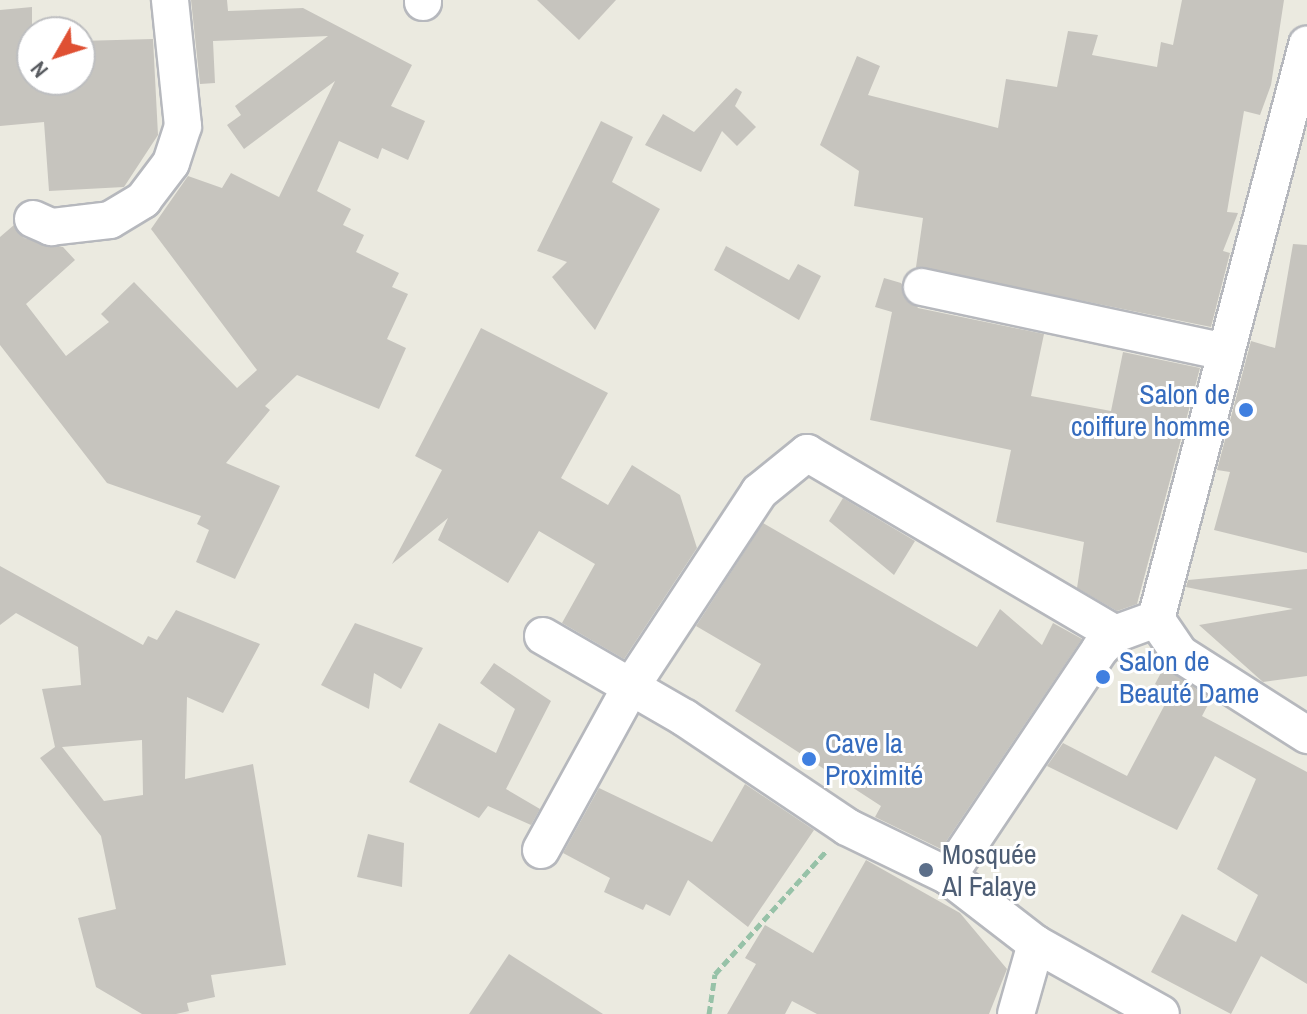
<!DOCTYPE html>
<meta charset="utf-8">
<style>
body{margin:0}
#map{position:relative;width:1307px;height:1014px;overflow:hidden;background:#ebeae0;font-family:"Archivo Narrow",sans-serif}
div>[style]{position:absolute}
.building>*{inset:0;background:#c6c4be}
.path>*{height:5px;margin-top:-2.5px;transform-origin:0;background:repeating-linear-gradient(90deg,#97c2a8 0 8px,transparent 0 12px)}
.roads{filter:drop-shadow(2px 0 #b6b8bd) drop-shadow(-2px 0 #b6b8bd) drop-shadow(0 2px #b6b8bd) drop-shadow(0 -2px #b6b8bd)}
.minor>*{height:36px;margin:-18px;padding:0 18px;transform-origin:18px;border-radius:18px;background:#fff}
.dots>*{width:22px;height:22px;translate:-50% -50%;box-sizing:border-box;border:4px solid #fff;border-radius:50%}
span{translate:-50% -50%;white-space:nowrap;text-align:center;line-height:1.15;-webkit-text-stroke:6px #fff;paint-order:stroke}
.shop-label{font-size:28px;color:#366cbe}
.right{translate:-100% -50%;text-align:right}
.left{translate:0 -50%;text-align:left}
.service-label{font-size:28px;color:#4e5e75}
.north{position:absolute;left:16px;top:16px;width:80px;height:80px;box-sizing:border-box;background:#fff;border:2px solid #bdbec0;border-radius:50%;rotate:231deg;font-size:22px;font-weight:700;line-height:32px;text-align:center;color:#595c61}
.north::after{content:'';display:block;margin:auto;width:28px;height:36px;background:#df5033;clip-path:polygon(50% 0,100% 100%,50% 72%,0 100%)}
</style>
<div id="map">
<div class="building">
<div style="clip-path:polygon(191px 0,227px 0,228px 11px,303px 8px,412px 65px,391px 106px,425px 121px,408px 160px,382px 148px,378px 159px,339px 141px,317px 191px,351px 209px,343px 225px,364px 235px,356px 252px,399px 273px,392px 287px,408px 294px,387px 339px,406px 348px,379px 409px,297px 375px,265px 406px,270px 410px,226px 463px,280px 486px,235px 579px,196px 562px,209px 530px,197px 524px,201px 516px,107px 483px,0 345px,0 237px,14px 225px,24px 238px,63px 247px,75px 260px,26px 304px,66px 356px,109px 322px,101px 314px,134px 282px,237px 388px,257px 370px,151px 229px,188px 176px,222px 188px,231px 173px,279px 197px,335px 81px,244px 149px,227px 125px,241px 115px,235px 106px,328px 36px,213px 41px,215px 83px,200px 84px)"></div>
<div style="clip-path:polygon(537px 0,616px 0,579px 40px)"></div>
<div style="clip-path:polygon(1182px 0,1284px 0,1271px 85px,1260px 115px,1244px 111px,1227px 212px,1238px 213px,1223px 251px,1230px 253px,1211px 327px,916px 267px,923px 218px,854px 206px,859px 171px,820px 145px,857px 56px,880px 66px,868px 95px,998px 128px,1006px 79px,1057px 87px,1068px 31px,1098px 35px,1092px 55px,1157px 67px,1161px 42px,1173px 45px)"></div>
<div style="clip-path:polygon(32px 7px,32px 80px,80px 80px,80px 41px,153px 39px,158px 135px,124px 187px,49px 191px,44px 122px,0 126px,0 10px)"></div>
<div style="clip-path:polygon(736px 88px,742px 92px,735px 106px,756px 127px,737px 146px,722px 131px,701px 172px,645px 145px,663px 114px,694px 132px)"></div>
<div style="clip-path:polygon(601px 121px,633px 137px,612px 182px,660px 209px,595px 330px,552px 277px,567px 262px,537px 251px)"></div>
<div style="clip-path:polygon(1293px 244px,1307px 245px,1307px 553px,1214px 530px,1230px 472px,1217px 470px,1251px 341px,1275px 348px)"></div>
<div style="clip-path:polygon(726px 246px,789px 280px,798px 264px,821px 276px,799px 320px,714px 270px)"></div>
<div style="clip-path:polygon(884px 278px,901px 283px,918px 308px,1044px 334px,1031px 396px,1111px 411px,1123px 352px,1200px 368px,1137px 604px,1117px 611px,1077px 588px,1084px 542px,996px 522px,1011px 450px,870px 420px,892px 312px,875px 307px)"></div>
<div style="clip-path:polygon(481px 328px,608px 393px,561px 478px,608px 505px,632px 465px,680px 495px,697px 548px,624px 659px,562px 623px,595px 564px,539px 531px,508px 583px,438px 540px,448px 518px,392px 564px,442px 470px,415px 456px)"></div>
<div style="clip-path:polygon(843px 498px,915px 541px,894px 575px,829px 521px)"></div>
<div style="clip-path:polygon(763px 523px,977px 647px,1000px 609px,1042px 645px,1053px 623px,1082px 639px,941px 849px,875px 817px,881px 806px,735px 711px,761px 664px,696px 626px)"></div>
<div style="clip-path:polygon(evenodd,0 566px,143px 645px,148px 636px,157px 640px,176px 610px,260px 644px,223px 713px,187px 697px,185px 779px,253px 764px,286px 965px,211px 975px,215px 997px,187px 1003px,189px 1011px,176px 1014px,142px 1014px,96px 987px,78px 918px,116px 909px,101px 836px,40px 758px,55px 747px,42px 689px,81px 685px,78px 647px,16px 613px,0 625px,0 566px,142px 740px,143px 795px,104px 801px,62px 747px,142px 740px)"></div>
<div style="clip-path:polygon(1307px 569px,1307px 676px,1263px 682px,1199px 625px,1293px 609px,1186px 587px,1188px 580px)"></div>
<div style="clip-path:polygon(355px 623px,423px 648px,401px 689px,374px 673px,369px 709px,321px 685px)"></div>
<div style="clip-path:polygon(494px 663px,551px 701px,506px 789px,540px 809px,531px 825px,488px 806px,479px 818px,409px 782px,439px 723px,496px 753px,515px 709px,480px 683px)"></div>
<div style="clip-path:polygon(1164px 667px,1211px 699px,1202px 716px,1307px 772px,1307px 984px,1261px 956px,1231px 1014px,1151px 972px,1182px 914px,1236px 942px,1258px 895px,1217px 869px,1256px 779px,1215px 756px,1177px 830px,1047px 766px,1063px 743px,1127px 776px,1171px 693px,1155px 684px)"></div>
<div style="clip-path:polygon(745px 784px,814px 830px,748px 927px,688px 880px,670px 916px,646px 904px,643px 910px,604px 892px,610px 878px,563px 853px,599px 788px,712px 842px)"></div>
<div style="clip-path:polygon(368px 834px,404px 843px,402px 887px,357px 877px)"></div>
<div style="clip-path:polygon(866px 860px,960px 913px,1007px 969px,989px 1014px,817px 1014px,792px 1001px,785px 1014px,727px 1014px,756px 964px,745px 958px,765px 925px,813px 953px)"></div>
<div style="clip-path:polygon(509px 954px,603px 1014px,469px 1014px)"></div>
</div>
<div class="path">
<div style="left:709px;top:1014px;width:40px;rotate:-81.5deg"></div>
<div style="left:715px;top:974px;width:166px;rotate:-47.9deg"></div>
</div>
<div class="roads">
<div class="minor">
<div style="left:423px;top:2px;width:2px;rotate:-90deg"></div>
<div style="left:33px;top:219px;width:20px;rotate:24deg"></div>
<div style="left:51px;top:227px;width:59px;rotate:-6.8deg"></div>
<div style="left:110px;top:220px;width:39px;rotate:-31deg"></div>
<div style="left:143px;top:200px;width:46px;rotate:-52.9deg"></div>
<div style="left:171px;top:163px;width:39px;rotate:-72deg"></div>
<div style="left:183px;top:126px;width:127px;rotate:-95.9deg"></div>
<div style="left:922px;top:287px;width:311px;rotate:12.1deg"></div>
<div style="left:1156px;top:619px;width:42px;rotate:55.6deg"></div>
<div style="left:1180px;top:654px;width:151px;rotate:32.5deg"></div>
<div style="left:543px;top:636px;width:164px;rotate:30deg"></div>
<div style="left:685px;top:718px;width:195px;rotate:33.9deg"></div>
<div style="left:847px;top:827px;width:112px;rotate:25.9deg"></div>
<div style="left:948px;top:876px;width:111px;rotate:37.7deg"></div>
<div style="left:1036px;top:944px;width:143px;rotate:29.2deg"></div>
<div style="left:541px;top:850px;width:185px;rotate:-61.2deg"></div>
<div style="left:630px;top:688px;width:235px;rotate:-56.6deg"></div>
<div style="left:759px;top:492px;width:62px;rotate:-39.1deg"></div>
<div style="left:807px;top:453px;width:357px;rotate:30.4deg"></div>
<div style="left:948px;top:876px;width:273px;rotate:-56.2deg"></div>
<div style="left:1100px;top:649px;width:21px;rotate:-45deg"></div>
<div style="left:1115px;top:634px;width:44px;rotate:-20.1deg"></div>
<div style="left:1156px;top:619px;width:594px;rotate:-75.26deg"></div>
<div style="left:1016px;top:1014px;width:73px;rotate:-74.1deg"></div>
</div>
</div>
<div class="dots">
<div style="left:1246px;top:410px;background:#3f7fe0"></div>
<div style="left:1103px;top:677px;background:#3f7fe0"></div>
<div style="left:809px;top:759px;background:#3f7fe0"></div>
<div style="left:926px;top:870px;background:#5c6f8a"></div>
</div>
<div class="shop-label">
<span class="right" style="left:1230px;top:410px">Salon de<br>coiffure homme</span>
<span class="left" style="left:1119px;top:677px">Salon de<br>Beauté Dame</span>
<span class="left" style="left:825px;top:759px">Cave la<br>Proximité</span>
</div>
<div class="service-label">
<span class="left" style="left:942px;top:870px">Mosquée<br>Al Falaye</span>
</div>
<div class="north">N</div>
</div>
